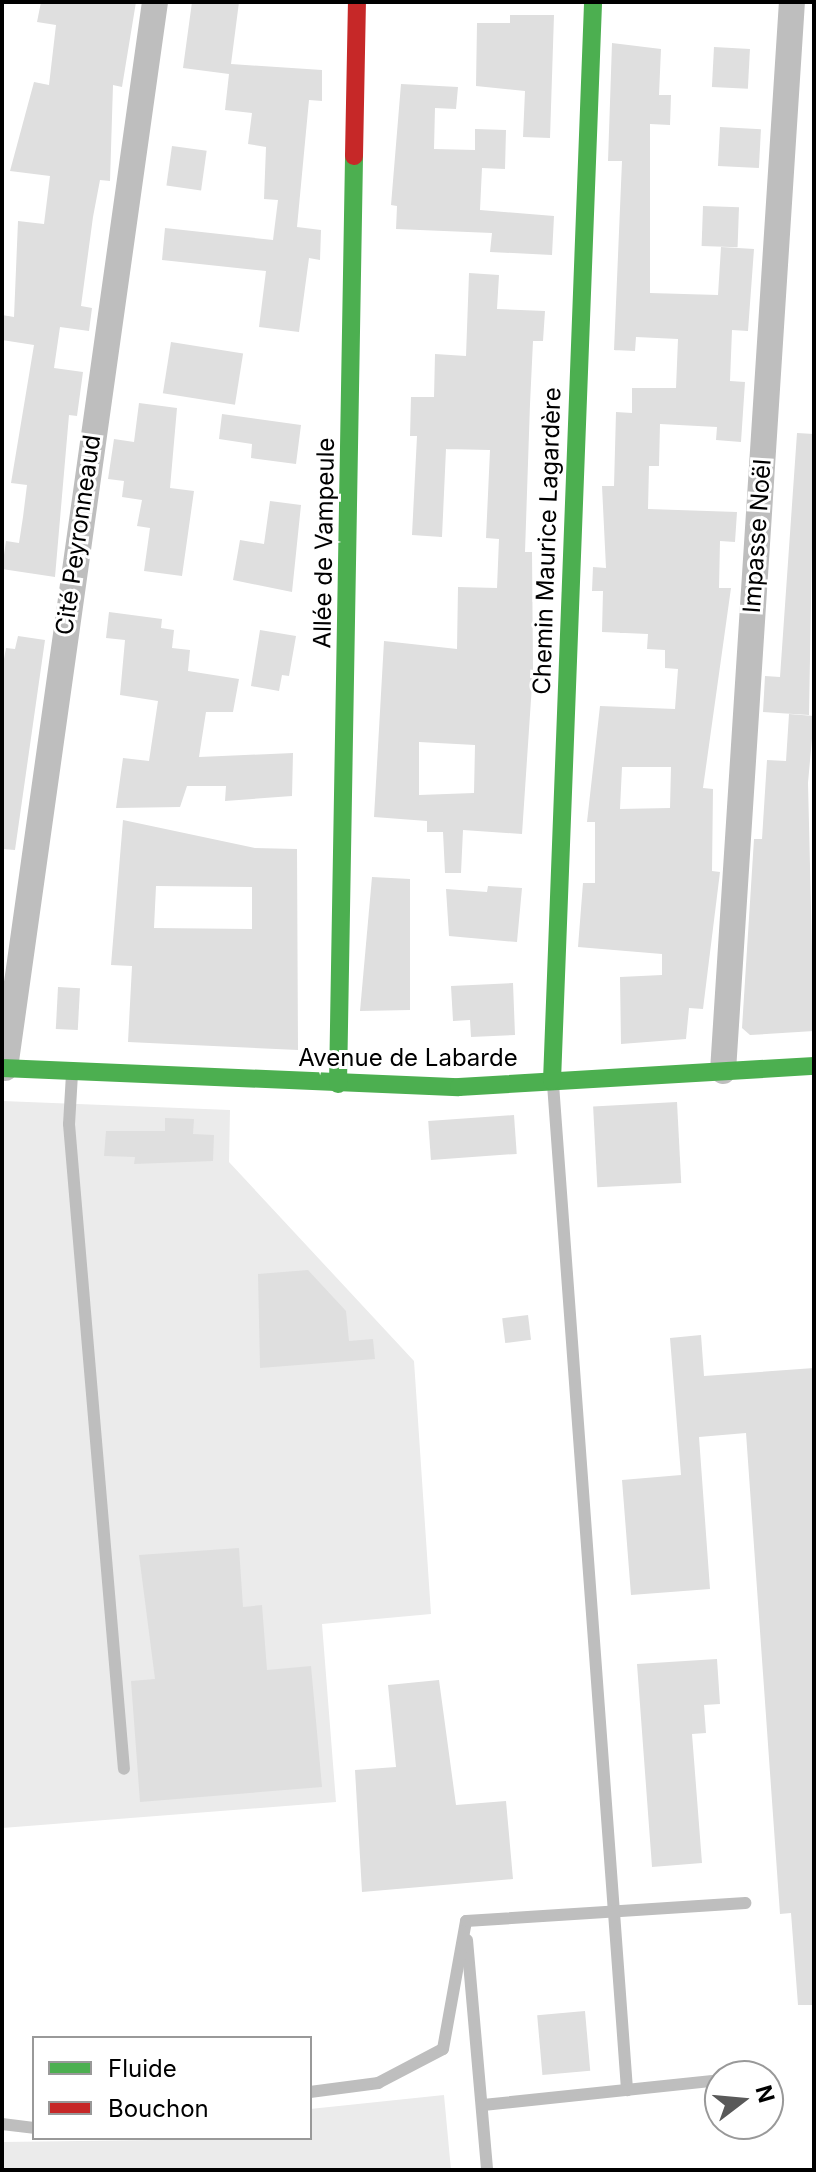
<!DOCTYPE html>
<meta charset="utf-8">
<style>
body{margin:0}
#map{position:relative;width:816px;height:2172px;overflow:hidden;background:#fff;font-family:Inter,sans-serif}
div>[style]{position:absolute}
.green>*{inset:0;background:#ebebeb}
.building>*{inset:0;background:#dfdfdf;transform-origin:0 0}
.lane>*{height:12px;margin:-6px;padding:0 6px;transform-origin:6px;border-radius:6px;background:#bebebe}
.street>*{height:26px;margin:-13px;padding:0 13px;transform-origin:13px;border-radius:13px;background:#bebebe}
.fast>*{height:18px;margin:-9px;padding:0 9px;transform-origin:9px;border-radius:9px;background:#4caf50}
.jam>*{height:18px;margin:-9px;padding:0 9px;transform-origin:9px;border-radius:9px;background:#c62828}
span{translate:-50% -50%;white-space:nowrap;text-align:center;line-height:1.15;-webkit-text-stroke:6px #fff;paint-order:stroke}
.street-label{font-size:24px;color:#000}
.frame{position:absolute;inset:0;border:4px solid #000;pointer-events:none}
.legend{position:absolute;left:32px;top:2036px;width:280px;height:104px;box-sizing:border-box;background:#fff;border:2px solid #999;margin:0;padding:10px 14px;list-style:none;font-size:24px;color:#000}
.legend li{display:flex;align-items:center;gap:16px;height:40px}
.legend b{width:40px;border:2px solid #999}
.north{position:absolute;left:704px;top:2060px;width:80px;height:80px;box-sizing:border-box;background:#fff;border:2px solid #999;border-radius:50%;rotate:74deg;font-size:22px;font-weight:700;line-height:32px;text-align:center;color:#000}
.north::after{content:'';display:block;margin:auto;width:28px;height:36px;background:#595959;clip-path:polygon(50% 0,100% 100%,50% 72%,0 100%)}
</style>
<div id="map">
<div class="green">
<div style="clip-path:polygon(2px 1101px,230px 1110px,229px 1162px,414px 1361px,431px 1614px,322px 1624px,336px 1802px,2px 1828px)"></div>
<div style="clip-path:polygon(444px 2095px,451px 2170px,2px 2170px,2px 2142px,310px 2138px,310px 2109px)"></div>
</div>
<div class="building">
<div style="clip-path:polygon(41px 2px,136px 2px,122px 87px,113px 85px,110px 181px,100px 180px,93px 217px,81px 306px,92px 308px,89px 331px,60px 327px,54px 368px,83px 372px,77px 416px,69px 415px,55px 577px,2px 569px,6px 541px,19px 543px,23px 517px,27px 485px,11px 483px,34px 345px,2px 340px,2px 315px,14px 317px,18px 221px,44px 224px,50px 176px,10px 171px,34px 82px,49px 85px,56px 25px,37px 22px)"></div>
<div style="clip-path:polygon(192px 2px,239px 2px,231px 64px,322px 70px,322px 101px,309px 100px,297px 227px,321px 230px,320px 260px,309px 258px,299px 332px,259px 327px,266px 271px,162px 260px,165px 228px,273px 240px,278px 200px,264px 199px,266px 147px,248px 144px,252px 113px,225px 110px,229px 74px,183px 68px)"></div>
<div style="clip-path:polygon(510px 15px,554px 15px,550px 138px,523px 137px,525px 91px,476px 86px,477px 23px,510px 23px)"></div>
<div style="clip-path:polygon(evenodd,612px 43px,661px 49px,659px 95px,671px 95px,670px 125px,650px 124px,650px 293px,718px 295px,721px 247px,754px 249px,748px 331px,732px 330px,730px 381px,745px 382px,741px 442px,716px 440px,717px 427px,660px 424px,659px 466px,649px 466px,648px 509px,737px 512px,735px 542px,720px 541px,719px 588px,731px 588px,703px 788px,713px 789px,712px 871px,720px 872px,703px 1009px,689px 1008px,686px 1039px,621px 1044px,620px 977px,662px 975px,662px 954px,578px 947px,583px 883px,595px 883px,595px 822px,587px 822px,600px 706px,675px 709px,678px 669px,665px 668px,665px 650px,647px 649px,648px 634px,602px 632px,603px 591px,592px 591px,593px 567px,606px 568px,602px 486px,614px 486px,616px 412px,632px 413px,632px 388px,676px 388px,678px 339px,636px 337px,635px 351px,614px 350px,622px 161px,608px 161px,612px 43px,622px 767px,671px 767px,670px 808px,620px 809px,622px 767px)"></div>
<div style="left:714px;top:47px;width:36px;height:40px;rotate:3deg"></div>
<div style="clip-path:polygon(401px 84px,458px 87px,456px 109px,435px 108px,434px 149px,475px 150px,475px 129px,506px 130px,505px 169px,482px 168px,480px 210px,554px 216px,552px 255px,490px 252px,492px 233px,396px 229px,397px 206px,391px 205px)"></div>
<div style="left:720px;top:127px;width:41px;height:39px;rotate:3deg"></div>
<div style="left:172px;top:146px;width:35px;height:40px;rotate:8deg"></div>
<div style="left:703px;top:206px;width:36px;height:40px;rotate:2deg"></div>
<div style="clip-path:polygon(evenodd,469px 273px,499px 275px,497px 309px,545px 311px,543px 341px,533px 341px,530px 404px,525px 552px,532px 552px,533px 670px,522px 834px,463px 830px,461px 873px,445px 873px,443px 832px,427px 832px,427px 821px,374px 817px,384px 641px,457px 649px,458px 587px,497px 588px,499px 539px,486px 538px,490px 450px,446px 449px,442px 537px,412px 535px,417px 436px,410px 436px,411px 397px,434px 397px,435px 354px,466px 356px,469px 273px,419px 742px,475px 745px,474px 793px,419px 795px,419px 742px)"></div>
<div style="left:171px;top:342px;width:73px;height:52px;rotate:9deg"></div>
<div style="clip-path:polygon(139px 403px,177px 408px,170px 488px,194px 491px,182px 576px,144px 571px,150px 528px,137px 526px,142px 500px,122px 497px,124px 481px,108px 479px,114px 439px,134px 442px)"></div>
<div style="clip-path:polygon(222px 414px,301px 425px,296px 464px,251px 458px,252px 444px,219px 439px)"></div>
<div style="clip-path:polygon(797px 433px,814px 434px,809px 715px,763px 712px,765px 676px,780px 677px)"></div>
<div style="clip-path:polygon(270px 501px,301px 505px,292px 592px,233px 580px,240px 540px,264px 544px)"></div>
<div style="clip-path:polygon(109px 612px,162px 619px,161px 628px,174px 630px,172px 648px,190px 650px,188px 671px,239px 679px,233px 712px,206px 712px,199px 757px,293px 753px,292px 796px,225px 801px,226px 786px,187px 786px,180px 807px,116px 808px,123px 758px,149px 761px,158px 701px,120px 695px,125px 640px,106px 638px)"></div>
<div style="clip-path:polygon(260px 630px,296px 636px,289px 676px,282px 675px,279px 691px,251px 686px)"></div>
<div style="clip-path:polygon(18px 636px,45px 640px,15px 850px,2px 849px,2px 670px,6px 648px,15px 649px)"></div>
<div style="clip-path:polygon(789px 714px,814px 716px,808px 783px,814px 1031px,750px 1035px,742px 1028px,754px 839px,762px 839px,767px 760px,786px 761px)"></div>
<div style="clip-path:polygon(evenodd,123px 820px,255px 848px,297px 849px,298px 1050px,128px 1042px,132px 966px,111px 965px,123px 820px,156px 886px,252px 887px,252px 929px,154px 928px,156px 886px)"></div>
<div style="clip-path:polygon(372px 877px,410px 879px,410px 1010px,360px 1011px)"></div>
<div style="clip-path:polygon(488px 886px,522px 888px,517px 942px,449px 936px,446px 889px,487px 892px)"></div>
<div style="clip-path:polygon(513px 983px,515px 1035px,471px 1037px,470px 1020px,453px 1021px,451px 986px)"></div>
<div style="left:58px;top:987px;width:22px;height:42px;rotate:3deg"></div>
<div style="left:677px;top:1102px;width:81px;height:84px;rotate:87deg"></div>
<div style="left:514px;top:1115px;width:39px;height:86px;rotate:86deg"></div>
<div style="clip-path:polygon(165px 1118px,194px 1119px,193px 1134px,214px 1135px,213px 1161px,134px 1164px,135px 1157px,104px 1156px,106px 1131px,165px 1131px)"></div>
<div style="clip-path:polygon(308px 1270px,346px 1311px,349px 1341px,373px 1339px,375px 1359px,260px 1368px,258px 1274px)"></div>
<div style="left:528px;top:1315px;width:25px;height:26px;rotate:83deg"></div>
<div style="clip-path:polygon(701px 1335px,704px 1376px,814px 1368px,814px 2005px,798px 2005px,791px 1913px,780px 1914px,746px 1433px,699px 1437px,710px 1589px,631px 1595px,622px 1480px,681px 1475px,670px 1338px)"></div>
<div style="clip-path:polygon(239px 1548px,243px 1607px,262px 1605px,267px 1670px,311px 1666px,322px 1787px,140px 1802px,131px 1681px,155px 1679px,139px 1555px)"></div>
<div style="clip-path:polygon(717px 1659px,720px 1704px,704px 1705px,706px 1733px,692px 1734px,702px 1863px,652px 1867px,637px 1664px)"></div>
<div style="clip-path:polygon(439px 1680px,456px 1805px,506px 1801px,513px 1879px,362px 1892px,355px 1770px,396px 1767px,388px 1685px)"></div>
<div style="left:585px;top:2011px;width:60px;height:48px;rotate:85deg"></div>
</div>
<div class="lane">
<div style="left:72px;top:1074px;width:50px;rotate:93.4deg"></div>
<div style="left:69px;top:1124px;width:647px;rotate:85.13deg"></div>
<div style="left:553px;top:1084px;width:1009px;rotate:85.79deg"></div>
<div style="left:467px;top:1940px;width:231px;rotate:85deg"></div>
<div style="left:761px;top:2076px;width:4px"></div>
<div style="left:310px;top:2092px;width:69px;rotate:-7.5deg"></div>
<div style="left:378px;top:2083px;width:73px;rotate:-27.6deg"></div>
<div style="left:443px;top:2049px;width:130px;rotate:-79.8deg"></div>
<div style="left:466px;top:1921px;width:280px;rotate:-3.7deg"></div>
<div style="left:483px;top:2105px;width:238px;rotate:-6deg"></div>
<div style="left:2px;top:2124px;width:32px;rotate:7deg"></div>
</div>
<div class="street">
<div style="left:5px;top:1068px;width:1077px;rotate:-81.99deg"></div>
<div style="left:723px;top:1071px;width:1071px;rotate:-86.31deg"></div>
</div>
<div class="fast">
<div style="left:2px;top:1068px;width:457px;rotate:2.4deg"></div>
<div style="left:459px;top:1087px;width:356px;rotate:-3.4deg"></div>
<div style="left:552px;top:1081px;width:1080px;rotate:-87.82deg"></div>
<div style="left:338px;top:1084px;width:928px;rotate:-89.01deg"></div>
</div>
<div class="jam">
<div style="left:354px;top:156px;width:154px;rotate:-88.9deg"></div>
</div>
<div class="street-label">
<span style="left:78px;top:535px;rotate:-82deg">Cité Peyronneaud</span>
<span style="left:757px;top:536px;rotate:-86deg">Impasse Noël</span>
<span style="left:547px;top:541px;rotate:-88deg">Chemin Maurice Lagardère</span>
<span style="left:324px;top:543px;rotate:-89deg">Allée de Vampeule</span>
<span style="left:408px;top:1058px">Avenue de Labarde</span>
</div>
<div class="frame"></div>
<ul class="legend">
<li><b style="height:10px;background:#4caf50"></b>Fluide</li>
<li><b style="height:10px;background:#c62828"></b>Bouchon</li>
</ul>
<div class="north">N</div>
</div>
